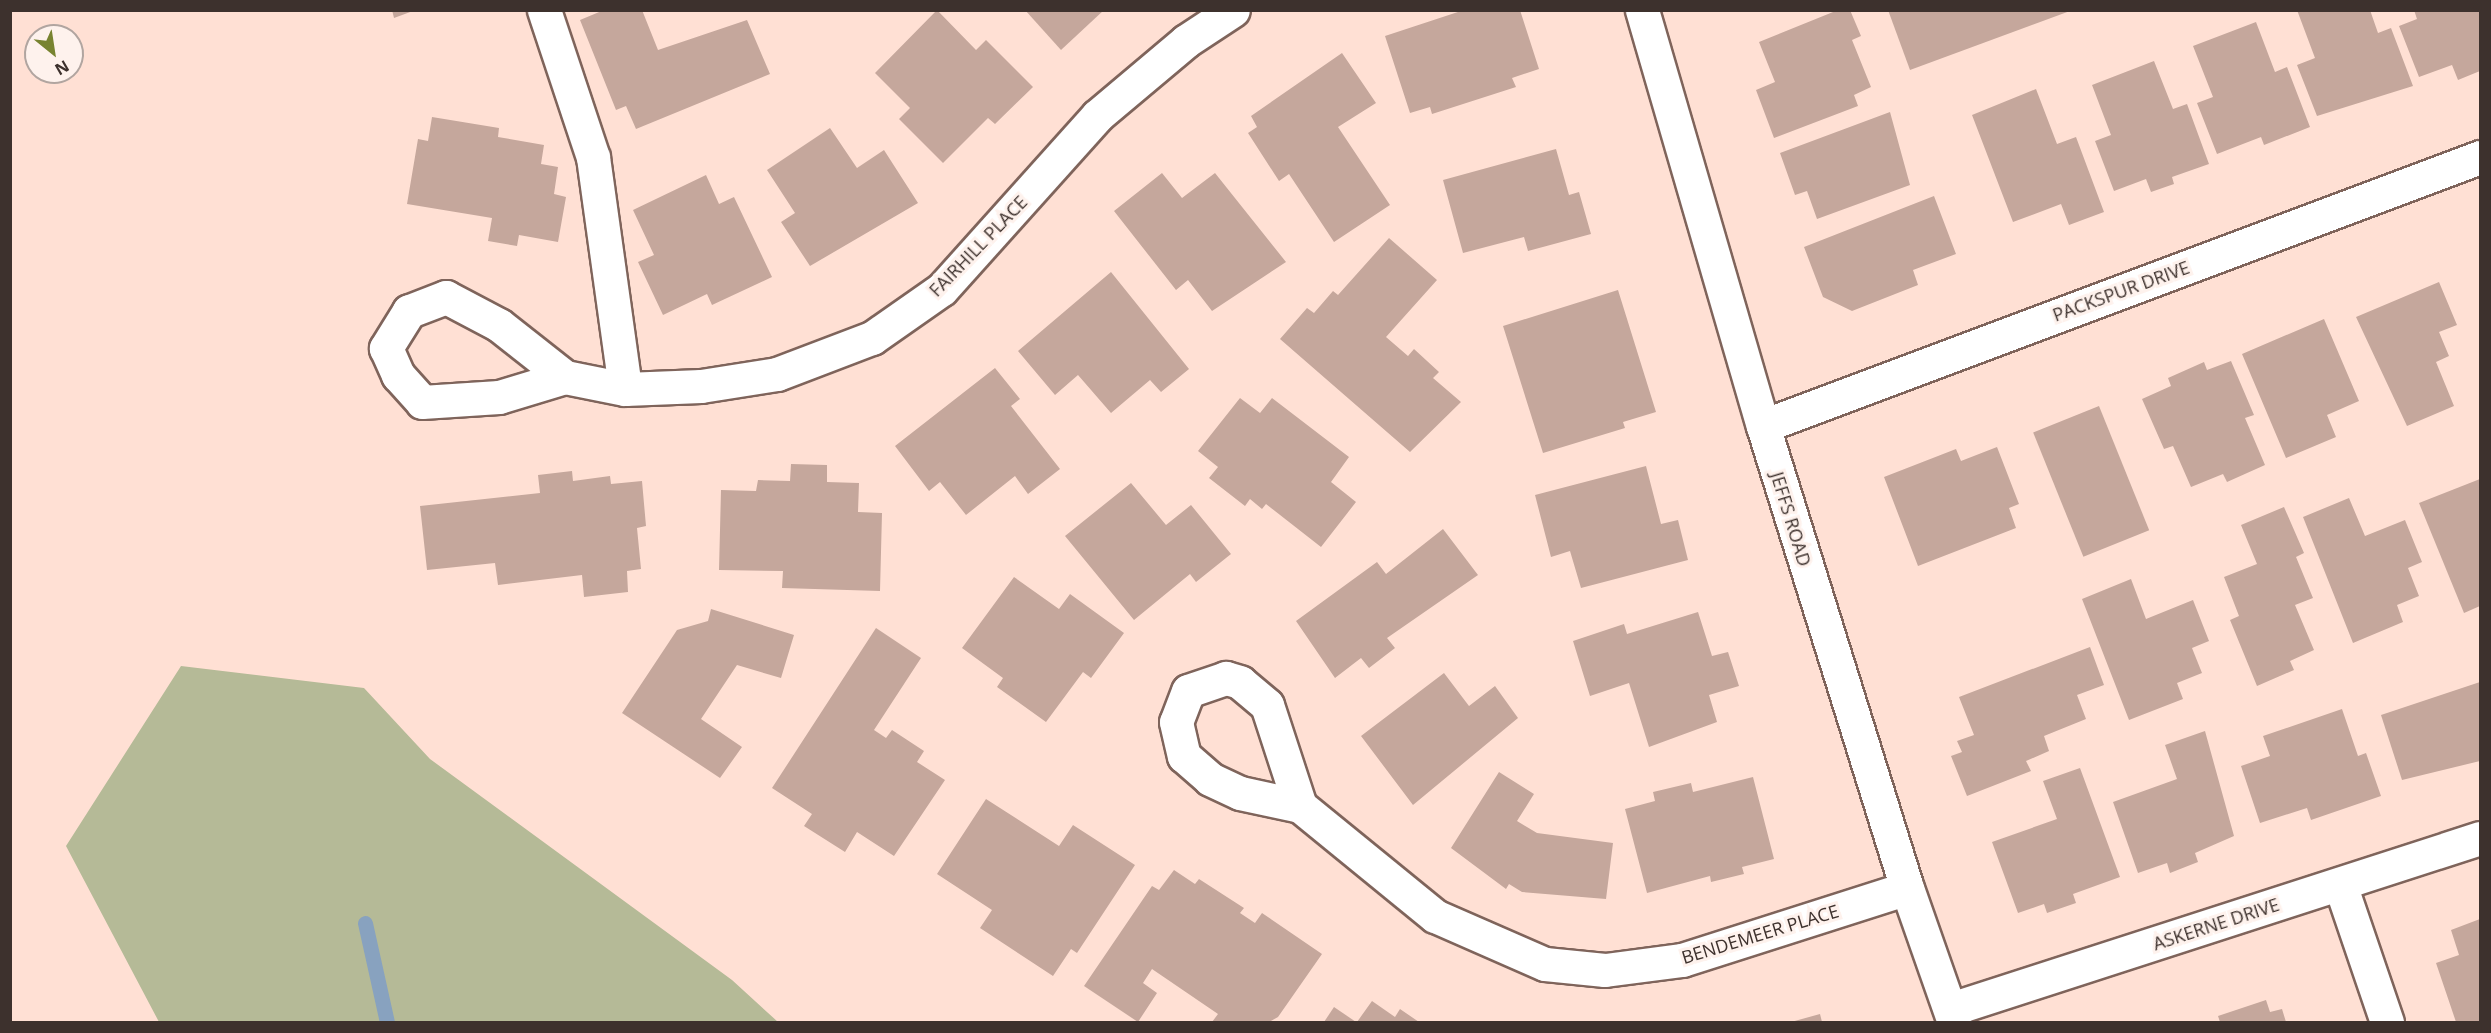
<!DOCTYPE html>
<style>
body{margin:0}
#map{position:relative;width:2491px;height:1033px;overflow:hidden;background:#ffe0d4;font-family:"Open Sans",sans-serif}
div>[style]{position:absolute}
.green>*{inset:0;background:#b5ba97}
.stream>*{height:15px;margin:-7.5px;padding:0 7.5px;transform-origin:7.5px;border-radius:7.5px;background:#88a2bf}
.building>*{inset:0;background:#c5a79c;transform-origin:0 0}
.roads{filter:drop-shadow(2px 0 #7f645b) drop-shadow(-2px 0 #7f645b) drop-shadow(0 2px #7f645b) drop-shadow(0 -2px #7f645b)}
.minor>*{height:33px;margin:-16.5px;padding:0 16.5px;transform-origin:16.5px;border-radius:16.5px;background:#fff}
span{translate:-50% -50%;white-space:nowrap;text-align:center;line-height:1.15;-webkit-text-stroke:6px #fef2ed;paint-order:stroke}
.street-label{font-size:18px;color:#3d312d}
.frame{position:absolute;inset:0;border:12px solid #3d312d;pointer-events:none}
.north{position:absolute;left:24px;top:24px;width:60px;height:60px;box-sizing:border-box;background:#fef2ed;border:2px solid #b1a5a0;border-radius:50%;rotate:150deg;font-size:16px;font-weight:700;line-height:24px;text-align:center;color:#3d312d}
.north::after{content:'';display:block;margin:auto;width:21px;height:27px;background:#788330;clip-path:polygon(50% 0,100% 100%,50% 72%,0 100%)}
</style>
<div id="map">
<div class="green">
<div style="clip-path:polygon(181px 666px,364px 688px,430px 759px,732px 980px,778px 1022px,159px 1022px,66px 846px)"></div>
</div>
<div class="stream">
<div style="left:365px;top:923px;width:101px;rotate:77.5deg"></div>
</div>
<div class="building">
<div style="clip-path:polygon(392px 10px,413px 10px,413px 11px,394px 18px)"></div>
<div style="clip-path:polygon(604px 10px,642px 10px,658px 50px,747px 20px,770px 74px,636px 129px,626px 106px,616px 110px,580px 20px)"></div>
<div style="clip-path:polygon(937px 10px,976px 50px,986px 40px,1033px 87px,995px 124px,988px 118px,943px 163px,899px 119px,910px 108px,875px 73px)"></div>
<div style="clip-path:polygon(1025px 10px,1104px 10px,1061px 50px)"></div>
<div style="clip-path:polygon(1464px 10px,1520px 10px,1539px 69px,1512px 78px,1516px 87px,1432px 114px,1430px 107px,1410px 113px,1385px 36px)"></div>
<div style="clip-path:polygon(1838px 10px,1850px 10px,1861px 36px,1852px 40px,1871px 87px,1854px 95px,1858px 106px,1774px 138px,1756px 90px,1775px 82px,1759px 42px)"></div>
<div style="clip-path:polygon(1888px 10px,2070px 10px,2070px 11px,1910px 70px)"></div>
<div style="clip-path:polygon(2297px 10px,2370px 10px,2378px 33px,2391px 28px,2413px 86px,2317px 116px,2297px 65px,2315px 58px)"></div>
<div style="clip-path:polygon(2414px 10px,2480px 10px,2480px 71px,2458px 80px,2452px 65px,2419px 77px,2399px 26px,2417px 19px)"></div>
<div style="clip-path:polygon(2256px 22px,2275px 72px,2287px 67px,2310px 127px,2264px 145px,2261px 137px,2217px 154px,2197px 103px,2213px 97px,2193px 46px)"></div>
<div style="clip-path:polygon(1342px 53px,1376px 103px,1338px 127px,1390px 205px,1334px 242px,1289px 174px,1279px 181px,1248px 133px,1257px 127px,1251px 116px)"></div>
<div style="clip-path:polygon(2154px 61px,2173px 109px,2187px 104px,2209px 164px,2172px 177px,2174px 184px,2151px 192px,2146px 179px,2114px 191px,2095px 141px,2111px 135px,2092px 85px)"></div>
<div style="clip-path:polygon(2036px 89px,2057px 144px,2076px 137px,2104px 212px,2069px 225px,2061px 204px,2013px 222px,1972px 115px)"></div>
<div style="clip-path:polygon(1890px 112px,1910px 185px,1817px 219px,1807px 191px,1795px 195px,1780px 153px)"></div>
<div style="clip-path:polygon(432px 117px,499px 128px,498px 137px,544px 145px,541px 164px,558px 167px,554px 194px,566px 197px,558px 242px,519px 235px,517px 246px,488px 241px,492px 218px,407px 204px,418px 139px,428px 141px)"></div>
<div style="clip-path:polygon(830px 128px,857px 168px,884px 150px,918px 203px,810px 266px,781px 222px,795px 213px,767px 170px)"></div>
<div style="clip-path:polygon(1556px 149px,1569px 195px,1579px 192px,1591px 234px,1528px 251px,1524px 237px,1463px 253px,1443px 180px)"></div>
<div style="clip-path:polygon(1162px 173px,1182px 198px,1215px 173px,1286px 262px,1212px 311px,1188px 280px,1176px 290px,1114px 211px)"></div>
<div style="clip-path:polygon(706px 175px,719px 204px,734px 197px,772px 277px,712px 305px,707px 294px,663px 315px,638px 262px,654px 255px,633px 210px)"></div>
<div style="clip-path:polygon(1934px 196px,1956px 254px,1913px 270px,1918px 285px,1852px 311px,1823px 297px,1804px 247px)"></div>
<div style="clip-path:polygon(1389px 238px,1437px 280px,1386px 337px,1408px 356px,1414px 349px,1439px 372px,1433px 378px,1461px 402px,1410px 452px,1280px 339px,1307px 308px,1314px 313px,1333px 291px,1338px 295px)"></div>
<div style="clip-path:polygon(1111px 272px,1189px 369px,1161px 392px,1150px 380px,1111px 413px,1078px 375px,1055px 395px,1018px 351px)"></div>
<div style="clip-path:polygon(2439px 282px,2457px 325px,2439px 332px,2449px 356px,2436px 362px,2454px 406px,2407px 426px,2356px 317px)"></div>
<div style="clip-path:polygon(1618px 290px,1656px 412px,1623px 422px,1625px 428px,1543px 453px,1503px 326px)"></div>
<div style="clip-path:polygon(2324px 319px,2359px 401px,2327px 415px,2336px 437px,2286px 458px,2242px 354px)"></div>
<div style="clip-path:polygon(2231px 361px,2254px 415px,2245px 418px,2265px 465px,2227px 482px,2223px 474px,2191px 487px,2173px 446px,2164px 449px,2142px 399px,2171px 386px,2168px 378px,2204px 362px,2207px 370px)"></div>
<div style="clip-path:polygon(995px 368px,1020px 399px,1011px 406px,1060px 469px,1028px 494px,1015px 476px,966px 515px,940px 482px,929px 491px,895px 446px)"></div>
<div style="clip-path:polygon(1240px 398px,1260px 413px,1272px 398px,1349px 457px,1331px 482px,1356px 502px,1321px 547px,1266px 504px,1262px 509px,1250px 499px,1245px 506px,1209px 478px,1218px 467px,1198px 451px)"></div>
<div style="left:2099px;top:406px;width:134px;height:71px;rotate:68deg"></div>
<div style="clip-path:polygon(1997px 447px,2019px 504px,2009px 508px,2016px 528px,1918px 566px,1884px 477px,1956px 449px,1961px 461px)"></div>
<div style="clip-path:polygon(791px 464px,827px 465px,827px 482px,859px 483px,858px 512px,882px 513px,880px 591px,782px 588px,783px 571px,719px 570px,721px 490px,756px 491px,758px 480px,790px 481px)"></div>
<div style="clip-path:polygon(1646px 466px,1661px 524px,1678px 520px,1688px 560px,1581px 588px,1570px 551px,1551px 557px,1535px 495px)"></div>
<div style="clip-path:polygon(572px 471px,573px 481px,610px 476px,611px 484px,642px 481px,646px 526px,637px 528px,641px 569px,627px 571px,628px 592px,584px 597px,582px 575px,498px 585px,495px 563px,427px 570px,420px 506px,540px 493px,538px 475px)"></div>
<div style="clip-path:polygon(2480px 479px,2480px 606px,2464px 613px,2419px 503px)"></div>
<div style="clip-path:polygon(1131px 483px,1166px 525px,1191px 505px,1231px 554px,1196px 582px,1190px 574px,1134px 620px,1065px 536px)"></div>
<div style="clip-path:polygon(2349px 498px,2365px 536px,2405px 520px,2422px 562px,2408px 568px,2419px 596px,2397px 605px,2403px 622px,2353px 643px,2303px 517px)"></div>
<div style="clip-path:polygon(2284px 507px,2304px 553px,2296px 557px,2313px 598px,2295px 605px,2314px 650px,2290px 661px,2294px 670px,2257px 686px,2230px 620px,2239px 616px,2224px 577px,2257px 564px,2241px 525px)"></div>
<div style="clip-path:polygon(1443px 529px,1478px 575px,1387px 638px,1395px 648px,1369px 668px,1361px 658px,1335px 678px,1296px 621px,1377px 562px,1386px 574px)"></div>
<div style="clip-path:polygon(1014px 577px,1059px 609px,1070px 594px,1124px 633px,1091px 678px,1083px 672px,1046px 722px,997px 687px,1003px 678px,962px 648px)"></div>
<div style="clip-path:polygon(2131px 579px,2146px 619px,2193px 600px,2209px 641px,2192px 648px,2202px 673px,2177px 683px,2183px 699px,2129px 720px,2082px 599px)"></div>
<div style="clip-path:polygon(711px 609px,794px 635px,781px 678px,737px 665px,701px 719px,742px 747px,720px 778px,622px 713px,677px 630px,708px 621px)"></div>
<div style="clip-path:polygon(1698px 612px,1712px 656px,1728px 652px,1739px 686px,1709px 695px,1717px 722px,1649px 747px,1629px 683px,1590px 696px,1573px 641px,1624px 624px,1627px 634px)"></div>
<div style="clip-path:polygon(876px 628px,921px 658px,874px 730px,886px 738px,892px 730px,924px 751px,917px 762px,945px 780px,894px 856px,857px 832px,845px 852px,804px 826px,812px 814px,772px 788px)"></div>
<div style="clip-path:polygon(2090px 647px,2104px 685px,2077px 695px,2086px 719px,2044px 736px,2049px 751px,2026px 761px,2031px 771px,1967px 796px,1951px 756px,1962px 752px,1957px 741px,1974px 735px,1959px 697px)"></div>
<div style="clip-path:polygon(1444px 673px,1469px 706px,1495px 686px,1518px 718px,1413px 805px,1361px 736px)"></div>
<div style="clip-path:polygon(2480px 682px,2480px 761px,2402px 780px,2381px 715px)"></div>
<div style="clip-path:polygon(2342px 709px,2358px 756px,2366px 753px,2381px 796px,2311px 820px,2307px 808px,2260px 823px,2241px 766px,2270px 756px,2263px 736px)"></div>
<div style="clip-path:polygon(2205px 731px,2234px 836px,2195px 853px,2198px 862px,2170px 873px,2167px 863px,2138px 873px,2113px 802px,2177px 779px,2165px 745px)"></div>
<div style="clip-path:polygon(2080px 768px,2120px 877px,2073px 894px,2076px 903px,2047px 913px,2044px 904px,2018px 913px,1992px 842px,2057px 819px,2043px 781px)"></div>
<div style="clip-path:polygon(1499px 772px,1534px 794px,1517px 821px,1537px 833px,1613px 843px,1606px 899px,1522px 892px,1509px 884px,1506px 889px,1451px 848px)"></div>
<div style="clip-path:polygon(1753px 777px,1774px 859px,1742px 867px,1744px 874px,1711px 882px,1710px 876px,1647px 893px,1625px 809px,1655px 801px,1653px 792px,1691px 783px,1693px 792px)"></div>
<div style="clip-path:polygon(986px 799px,1059px 846px,1073px 825px,1135px 865px,1077px 953px,1071px 949px,1053px 976px,980px 928px,992px 910px,937px 874px)"></div>
<div style="clip-path:polygon(1174px 870px,1195px 884px,1199px 879px,1244px 908px,1240px 913px,1255px 923px,1262px 913px,1322px 954px,1278px 1017px,1269px 1022px,1212px 1022px,1218px 1014px,1152px 969px,1143px 983px,1157px 993px,1138px 1022px,1084px 986px,1152px 886px,1159px 890px)"></div>
<div style="clip-path:polygon(2480px 919px,2480px 1022px,2456px 1022px,2436px 963px,2459px 955px,2451px 930px)"></div>
<div style="clip-path:polygon(2266px 1000px,2270px 1012px,2282px 1009px,2286px 1022px,2220px 1022px,2218px 1016px)"></div>
<div style="clip-path:polygon(1372px 1001px,1395px 1017px,1400px 1009px,1419px 1022px,1357px 1022px)"></div>
<div style="clip-path:polygon(1334px 1007px,1356px 1022px,1324px 1022px)"></div>
<div style="clip-path:polygon(1820px 1014px,1822px 1022px,1791px 1022px)"></div>
</div>
<div class="roads">
<div class="minor">
<div style="left:544px;top:10px;width:155px;rotate:71.6deg"></div>
<div style="left:593px;top:157px;width:234px;rotate:82.1deg"></div>
<div style="left:1642px;top:10px;width:433px;rotate:73.8deg"></div>
<div style="left:1763px;top:426px;width:484px;rotate:72.7deg"></div>
<div style="left:1907px;top:888px;width:142px;rotate:70.7deg"></div>
<div style="left:565px;top:377px;width:84px;rotate:-141.8deg"></div>
<div style="left:499px;top:325px;width:60px;rotate:-152.2deg"></div>
<div style="left:446px;top:297px;width:40px;rotate:159deg"></div>
<div style="left:409px;top:311px;width:44px;rotate:121.9deg"></div>
<div style="left:386px;top:348px;width:30px;rotate:66deg"></div>
<div style="left:398px;top:375px;width:36px;rotate:48deg"></div>
<div style="left:422px;top:402px;width:77px;rotate:-3.7deg"></div>
<div style="left:499px;top:397px;width:69px;rotate:-16.9deg"></div>
<div style="left:565px;top:377px;width:61px;rotate:11.3deg"></div>
<div style="left:625px;top:389px;width:76px;rotate:-2.3deg"></div>
<div style="left:701px;top:386px;width:77px;rotate:-9deg"></div>
<div style="left:777px;top:374px;width:102px;rotate:-20.8deg"></div>
<div style="left:872px;top:338px;width:85px;rotate:-35deg"></div>
<div style="left:942px;top:289px;width:232px;rotate:-48.1deg"></div>
<div style="left:1097px;top:116px;width:116px;rotate:-40.1deg"></div>
<div style="left:1186px;top:41px;width:56px;rotate:-33.4deg"></div>
<div style="left:1763px;top:426px;width:766px;rotate:-20.56deg"></div>
<div style="left:1300px;top:806px;width:106px;rotate:-108.1deg"></div>
<div style="left:1267px;top:705px;width:35px;rotate:-140deg"></div>
<div style="left:1240px;top:682px;width:15px;rotate:-164deg"></div>
<div style="left:1226px;top:678px;width:40px;rotate:161.1deg"></div>
<div style="left:1188px;top:691px;width:33px;rotate:111deg"></div>
<div style="left:1176px;top:722px;width:35px;rotate:77deg"></div>
<div style="left:1184px;top:756px;width:35px;rotate:41deg"></div>
<div style="left:1210px;top:779px;width:33px;rotate:25deg"></div>
<div style="left:1240px;top:793px;width:61px;rotate:12.2deg"></div>
<div style="left:1300px;top:806px;width:174px;rotate:39.2deg"></div>
<div style="left:1435px;top:916px;width:120px;rotate:23.6deg"></div>
<div style="left:1545px;top:964px;width:60px;rotate:5.7deg"></div>
<div style="left:1605px;top:970px;width:78px;rotate:-7.4deg"></div>
<div style="left:1682px;top:960px;width:236px;rotate:-17.7deg"></div>
<div style="left:2340px;top:884px;width:146px;rotate:71.2deg"></div>
<div style="left:1951px;top:1009px;width:556px;rotate:-17.91deg"></div>
</div>
</div>
<div class="street-label">
<span style="left:978px;top:246px;rotate:-46deg">FAIRHILL PLACE</span>
<span style="left:2121px;top:291px;rotate:-20deg">PACKSPUR DRIVE</span>
<span style="left:1791px;top:519px;rotate:73deg">JEFFS ROAD</span>
<span style="left:2216px;top:924px;rotate:-18deg">ASKERNE DRIVE</span>
<span style="left:1760px;top:934px;rotate:-17deg">BENDEMEER PLACE</span>
</div>
<div class="frame"></div>
<div class="north">N</div>
</div>
